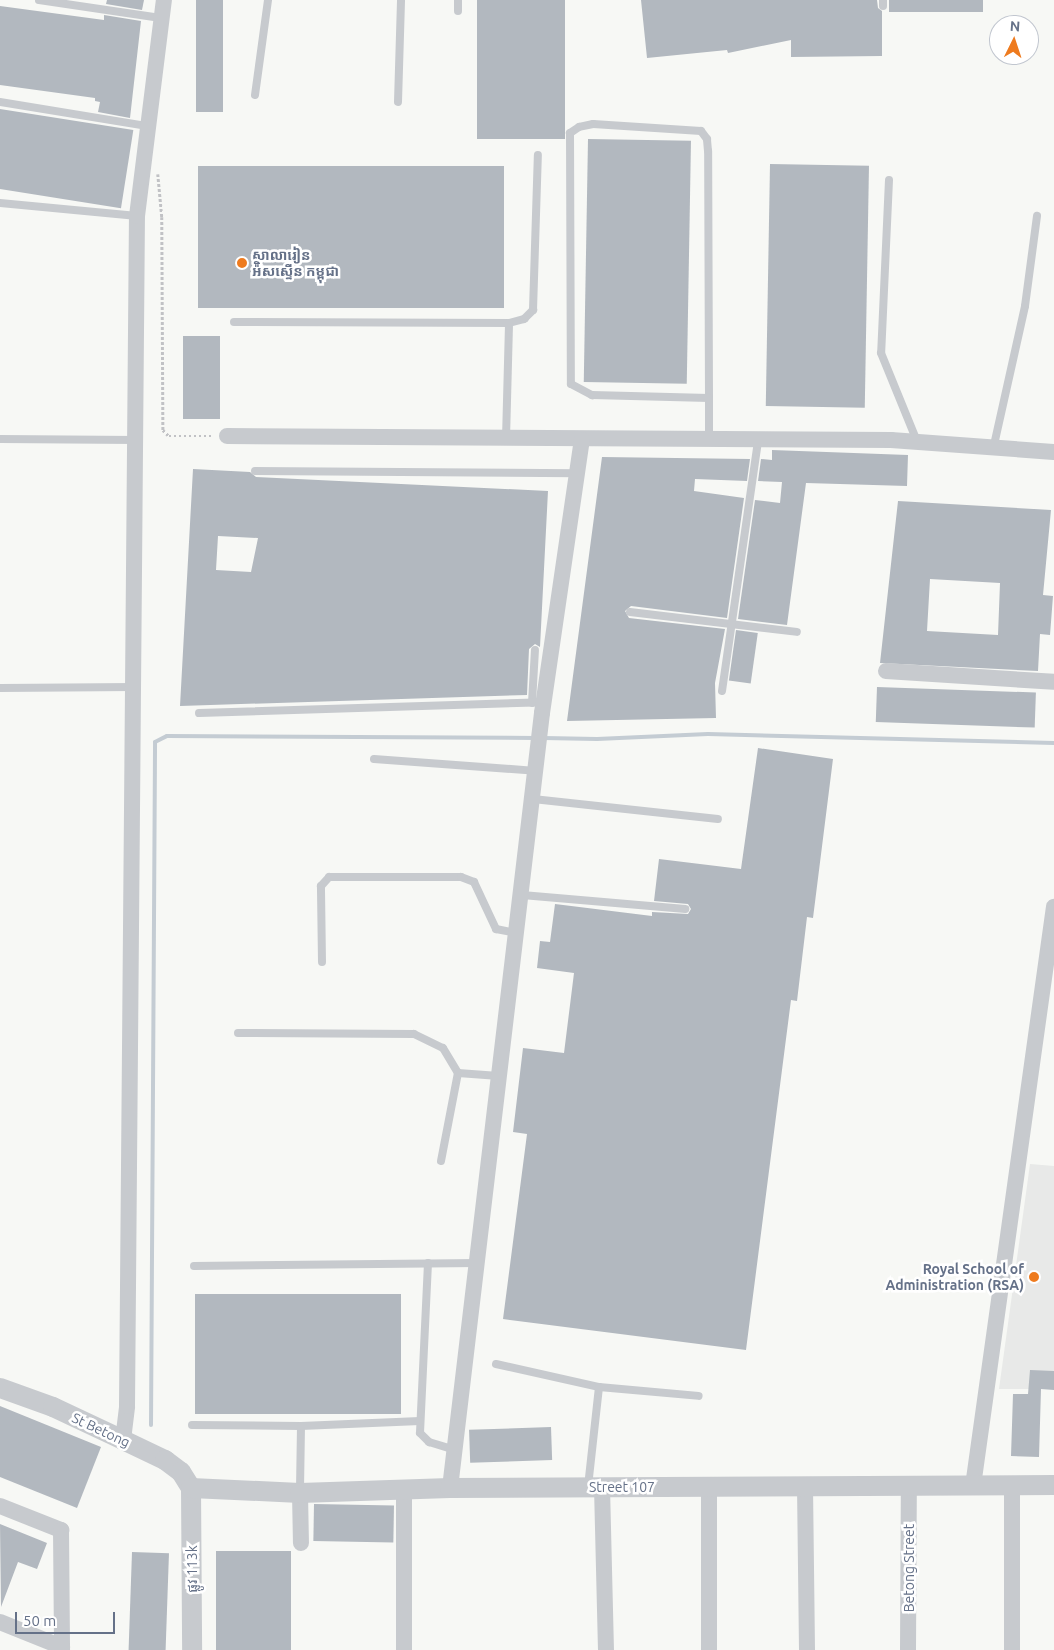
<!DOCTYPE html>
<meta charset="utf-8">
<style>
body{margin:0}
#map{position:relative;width:1054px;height:1650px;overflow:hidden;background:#f7f8f5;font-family:Ubuntu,"Noto Sans Khmer",sans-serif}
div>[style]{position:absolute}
.built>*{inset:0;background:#e8e9e8}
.stream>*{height:4px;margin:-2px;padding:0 2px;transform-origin:2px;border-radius:2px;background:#c4ccd3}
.building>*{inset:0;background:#b2b8bf;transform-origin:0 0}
.path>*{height:2.5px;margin-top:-1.25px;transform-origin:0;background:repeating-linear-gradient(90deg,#c1c2c5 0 2.5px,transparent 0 5px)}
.service>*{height:8px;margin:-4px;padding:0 4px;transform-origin:4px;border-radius:4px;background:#c7cace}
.minor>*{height:16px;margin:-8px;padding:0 8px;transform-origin:8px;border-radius:8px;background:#c7cace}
.tertiary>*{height:20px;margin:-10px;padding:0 10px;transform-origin:10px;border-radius:10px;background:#c7cace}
.dots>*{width:14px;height:14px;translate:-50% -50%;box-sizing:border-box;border:2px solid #fff;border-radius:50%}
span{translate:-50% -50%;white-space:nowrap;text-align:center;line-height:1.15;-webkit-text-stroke:5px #fff;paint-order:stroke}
.poi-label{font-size:14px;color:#657188;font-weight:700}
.left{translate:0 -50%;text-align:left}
.right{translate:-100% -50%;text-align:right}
.street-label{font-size:14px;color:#657188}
.north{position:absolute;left:989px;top:15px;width:50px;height:50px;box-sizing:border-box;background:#fff;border:1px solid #c1c6cf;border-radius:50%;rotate:4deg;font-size:14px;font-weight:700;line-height:20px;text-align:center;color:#657188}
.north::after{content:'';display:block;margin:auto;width:18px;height:22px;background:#ee7b1f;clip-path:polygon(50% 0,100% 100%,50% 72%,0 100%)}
.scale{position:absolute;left:15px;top:1612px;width:100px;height:22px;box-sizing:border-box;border:2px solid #657188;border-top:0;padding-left:6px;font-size:15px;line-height:18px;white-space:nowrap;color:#657188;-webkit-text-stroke:4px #fff;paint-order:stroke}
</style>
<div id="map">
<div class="built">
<div style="clip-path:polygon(1030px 1164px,1054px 1166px,1054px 1389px,999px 1389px)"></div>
</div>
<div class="stream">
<div style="left:544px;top:738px;width:53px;rotate:1.1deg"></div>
<div style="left:597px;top:739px;width:111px;rotate:-2.6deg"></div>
<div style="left:708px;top:734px;width:346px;rotate:1.5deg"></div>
<div style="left:151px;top:1425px;width:683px;rotate:-89.66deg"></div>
<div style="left:155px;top:742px;width:13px;rotate:-27deg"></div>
<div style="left:167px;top:736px;width:368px;rotate:0.3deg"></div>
</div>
<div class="building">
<div style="clip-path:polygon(107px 0,144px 0,142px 10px,106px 4px)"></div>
<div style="left:196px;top:0;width:27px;height:112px"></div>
<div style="left:477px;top:0;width:88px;height:139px"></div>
<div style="clip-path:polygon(641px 0,877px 0,878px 8px,882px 11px,882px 56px,791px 57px,791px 40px,728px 53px,727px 50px,647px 58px)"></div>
<div style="left:889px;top:0;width:94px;height:12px"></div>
<div style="clip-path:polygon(0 6px,104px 20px,104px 15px,141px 21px,130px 118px,98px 112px,100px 102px,95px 101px,95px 98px,0 85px)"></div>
<div style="left:0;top:109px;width:135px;height:79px;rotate:9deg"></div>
<div style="left:588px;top:139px;width:103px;height:243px;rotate:1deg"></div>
<div style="left:770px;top:164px;width:99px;height:242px;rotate:1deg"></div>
<div style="left:198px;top:166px;width:306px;height:142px"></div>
<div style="left:183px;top:336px;width:37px;height:83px"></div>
<div style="clip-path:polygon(772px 450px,908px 455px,907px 486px,806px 483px,787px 625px,738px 619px,755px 500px,780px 503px,782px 482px,758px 481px,761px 459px,772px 460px)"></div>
<div style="clip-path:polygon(602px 457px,750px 459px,747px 481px,695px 479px,694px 491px,744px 498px,727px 618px,631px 606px,625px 611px,629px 618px,725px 629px,715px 683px,716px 718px,567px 721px)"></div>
<div style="clip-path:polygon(evenodd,193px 469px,250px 472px,256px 477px,548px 491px,540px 647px,535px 644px,529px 649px,527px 695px,180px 706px,193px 469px,218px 536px,258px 538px,251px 572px,216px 570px,218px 536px)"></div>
<div style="clip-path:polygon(evenodd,898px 501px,1051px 510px,1043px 595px,1053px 596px,1050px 635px,1040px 634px,1038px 671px,880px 663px,898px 501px,930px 579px,1000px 583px,998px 635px,927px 631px,930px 579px)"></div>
<div style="left:736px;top:630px;width:22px;height:51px;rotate:8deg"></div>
<div style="left:877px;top:687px;width:159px;height:35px;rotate:2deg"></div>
<div style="clip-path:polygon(758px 748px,833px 759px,813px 918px,807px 917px,797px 1001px,791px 1000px,746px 1350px,503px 1319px,527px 1134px,513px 1132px,523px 1048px,564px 1053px,574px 973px,537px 968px,540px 941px,550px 942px,555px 904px,652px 916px,652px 912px,688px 914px,691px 909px,688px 904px,654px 901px,659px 859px,741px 869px)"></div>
<div style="left:401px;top:1294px;width:120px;height:206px;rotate:90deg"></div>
<div style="clip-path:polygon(1030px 1370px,1054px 1371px,1054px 1390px,1041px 1389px,1039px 1457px,1011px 1456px,1013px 1394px,1028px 1394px)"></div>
<div style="clip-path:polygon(0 1406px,101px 1447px,77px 1508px,0 1477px)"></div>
<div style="left:551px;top:1427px;width:33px;height:82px;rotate:88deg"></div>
<div style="left:314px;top:1504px;width:80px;height:37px;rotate:1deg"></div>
<div style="clip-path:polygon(0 1524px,47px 1543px,37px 1569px,18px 1562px,1px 1607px)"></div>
<div style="left:216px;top:1551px;width:75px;height:99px"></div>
<div style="left:132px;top:1552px;width:37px;height:98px;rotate:2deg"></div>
</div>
<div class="path">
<div style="left:158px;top:174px;width:43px;rotate:84.7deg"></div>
<div style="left:162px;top:217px;width:213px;rotate:89.7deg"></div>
<div style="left:163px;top:430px;width:8px;rotate:45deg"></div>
<div style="left:169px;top:436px;width:45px"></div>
</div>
<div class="service">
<div style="left:39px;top:0;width:123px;rotate:8.4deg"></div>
<div style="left:883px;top:0;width:6px;rotate:90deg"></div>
<div style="left:458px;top:11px;width:11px;rotate:-90deg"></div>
<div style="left:255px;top:95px;width:96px;rotate:-82.2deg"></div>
<div style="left:0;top:102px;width:148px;rotate:9.3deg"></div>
<div style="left:398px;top:102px;width:102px;rotate:-88.3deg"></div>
<div style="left:889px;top:180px;width:173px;rotate:92.6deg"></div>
<div style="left:881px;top:353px;width:95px;rotate:67.8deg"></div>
<div style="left:0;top:203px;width:138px;rotate:5.4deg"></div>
<div style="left:234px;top:322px;width:275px;rotate:0.2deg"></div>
<div style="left:509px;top:323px;width:16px;rotate:-15deg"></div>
<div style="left:524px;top:319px;width:13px;rotate:-45deg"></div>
<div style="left:533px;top:310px;width:155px;rotate:-88.2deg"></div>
<div style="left:0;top:439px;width:136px;rotate:0.4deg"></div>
<div style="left:506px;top:439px;width:116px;rotate:-88.5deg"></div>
<div style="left:709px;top:440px;width:42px;rotate:-90deg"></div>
<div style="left:709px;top:398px;width:247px;rotate:-90.2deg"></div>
<div style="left:708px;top:151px;width:12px;rotate:-95deg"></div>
<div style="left:707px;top:139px;width:10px;rotate:-127deg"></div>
<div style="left:701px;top:131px;width:108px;rotate:-176.3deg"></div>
<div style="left:593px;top:124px;width:14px;rotate:168deg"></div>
<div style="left:579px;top:127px;width:11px;rotate:146deg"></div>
<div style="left:570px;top:133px;width:251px;rotate:89.8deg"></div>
<div style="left:571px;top:384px;width:24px;rotate:28deg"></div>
<div style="left:592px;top:395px;width:117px;rotate:1.5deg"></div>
<div style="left:994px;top:445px;width:142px;rotate:-77.4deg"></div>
<div style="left:1025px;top:306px;width:91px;rotate:-82.4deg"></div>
<div style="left:255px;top:471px;width:323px;rotate:0.4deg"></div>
<div style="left:630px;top:612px;width:168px;rotate:6.8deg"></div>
<div style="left:0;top:688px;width:134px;rotate:-0.4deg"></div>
<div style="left:722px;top:691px;width:253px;rotate:-81.8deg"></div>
<div style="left:532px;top:703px;width:53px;rotate:-86.8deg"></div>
<div style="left:199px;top:713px;width:345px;rotate:-1.8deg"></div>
<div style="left:374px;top:759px;width:162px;rotate:4.2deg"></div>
<div style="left:533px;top:799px;width:186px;rotate:6.2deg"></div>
<div style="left:522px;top:895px;width:164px;rotate:4.9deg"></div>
<div style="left:322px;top:962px;width:76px;rotate:-90.8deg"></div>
<div style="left:321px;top:886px;width:12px;rotate:-48deg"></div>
<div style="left:329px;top:877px;width:132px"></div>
<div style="left:461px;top:877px;width:14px;rotate:21deg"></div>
<div style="left:474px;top:882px;width:52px;rotate:64.9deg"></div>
<div style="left:496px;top:929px;width:21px;rotate:11deg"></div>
<div style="left:238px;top:1033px;width:176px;rotate:0.3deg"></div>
<div style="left:414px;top:1034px;width:32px;rotate:26deg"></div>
<div style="left:443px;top:1048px;width:29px;rotate:59deg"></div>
<div style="left:458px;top:1073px;width:41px;rotate:4.2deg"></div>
<div style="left:441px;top:1161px;width:90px;rotate:-79.1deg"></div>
<div style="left:428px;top:1263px;width:170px;rotate:92.7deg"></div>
<div style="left:420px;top:1433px;width:13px;rotate:45deg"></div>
<div style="left:429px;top:1442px;width:27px;rotate:17deg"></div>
<div style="left:194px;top:1266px;width:284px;rotate:-0.6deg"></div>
<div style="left:496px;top:1364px;width:106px;rotate:12.6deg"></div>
<div style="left:599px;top:1387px;width:101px;rotate:96.3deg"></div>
<div style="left:599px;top:1387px;width:100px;rotate:5.1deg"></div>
<div style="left:192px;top:1425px;width:109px;rotate:0.5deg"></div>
<div style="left:301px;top:1426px;width:67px;rotate:90.9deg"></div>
<div style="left:301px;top:1426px;width:119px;rotate:-2.4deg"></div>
</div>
<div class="minor">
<div style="left:227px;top:436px;width:664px;rotate:0.35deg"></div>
<div style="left:891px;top:440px;width:163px;rotate:4.2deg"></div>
<div style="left:886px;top:671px;width:168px;rotate:3.7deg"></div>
<div style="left:123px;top:1440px;width:34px;rotate:-83deg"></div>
<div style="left:127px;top:1406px;width:1190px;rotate:-89.52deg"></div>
<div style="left:137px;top:216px;width:218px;rotate:-82.9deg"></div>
<div style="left:805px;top:1486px;width:164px;rotate:89.3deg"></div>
<div style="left:973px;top:1486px;width:585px;rotate:-82.04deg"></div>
<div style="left:602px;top:1487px;width:163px;rotate:88.6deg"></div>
<div style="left:709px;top:1487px;width:163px;rotate:90deg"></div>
<div style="left:450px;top:1488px;width:780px;rotate:-83.23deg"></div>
<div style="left:542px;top:713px;width:276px;rotate:-81.7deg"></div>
<div style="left:300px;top:1493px;width:50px;rotate:88.9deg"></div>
<div style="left:0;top:1506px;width:66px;rotate:21.5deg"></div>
<div style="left:61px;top:1530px;width:120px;rotate:89.5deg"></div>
<div style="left:0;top:1622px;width:67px;rotate:22deg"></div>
<div style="left:404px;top:1650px;width:160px;rotate:-90deg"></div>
<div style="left:908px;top:1650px;width:164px;rotate:-89.7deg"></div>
<div style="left:1012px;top:1650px;width:165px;rotate:-90deg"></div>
</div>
<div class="tertiary">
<div style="left:0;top:1388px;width:56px;rotate:19.7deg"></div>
<div style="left:53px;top:1407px;width:77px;rotate:25.2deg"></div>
<div style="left:123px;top:1440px;width:47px;rotate:25.5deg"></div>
<div style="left:165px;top:1460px;width:20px;rotate:37deg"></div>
<div style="left:181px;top:1472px;width:19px;rotate:58deg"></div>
<div style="left:191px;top:1488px;width:162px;rotate:89.6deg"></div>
<div style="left:191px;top:1488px;width:109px;rotate:2.6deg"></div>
<div style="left:300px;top:1493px;width:150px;rotate:-1.9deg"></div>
<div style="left:450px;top:1488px;width:604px;rotate:-0.28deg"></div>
</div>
<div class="dots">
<div style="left:242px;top:263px;background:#ee7b1f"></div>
<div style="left:1034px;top:1277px;background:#ee7b1f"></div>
</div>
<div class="poi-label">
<span class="left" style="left:252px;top:263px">សាលារៀន<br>អ៉ិសស្ទើន កម្ពុជា</span>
<span class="right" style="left:1024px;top:1277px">Royal School of<br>Administration (RSA)</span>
</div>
<div class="street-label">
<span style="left:101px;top:1430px;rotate:25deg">St Betong</span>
<span style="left:622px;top:1487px">Street 107</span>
<span style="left:909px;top:1568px;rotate:-90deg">Betong Street</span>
<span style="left:192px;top:1569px;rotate:-90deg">ផ្លូវ 113k</span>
</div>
<div class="north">N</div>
<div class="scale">50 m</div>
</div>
